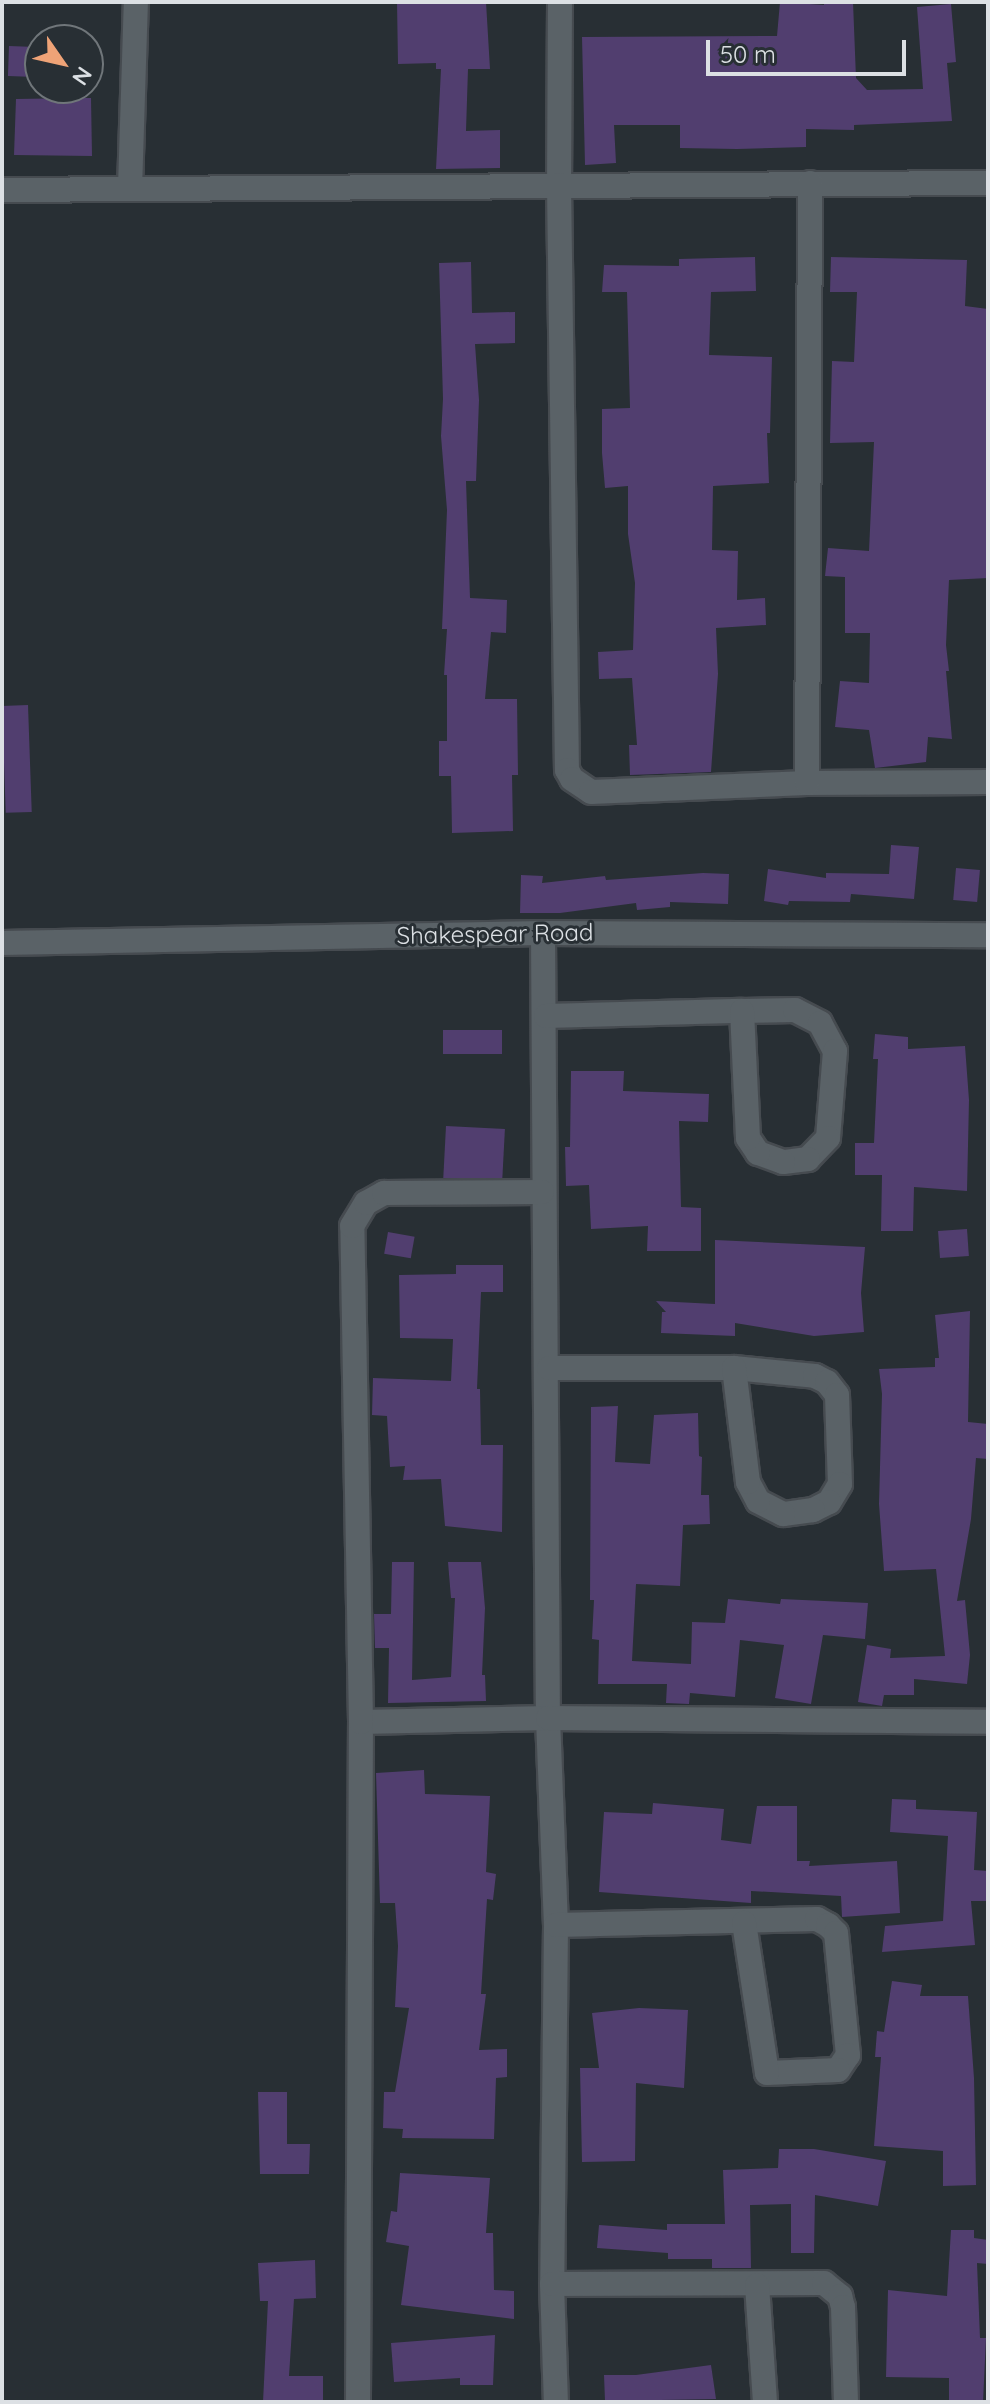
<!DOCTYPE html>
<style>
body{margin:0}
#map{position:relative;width:990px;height:2404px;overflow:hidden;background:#282f34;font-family:Quicksand,sans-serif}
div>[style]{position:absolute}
.building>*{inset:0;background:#513e6f;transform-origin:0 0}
.roads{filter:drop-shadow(2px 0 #464b50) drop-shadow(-2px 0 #464b50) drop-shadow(0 2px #464b50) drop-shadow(0 -2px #464b50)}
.minor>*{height:24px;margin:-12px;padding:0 12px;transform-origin:12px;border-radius:12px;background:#5a6267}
span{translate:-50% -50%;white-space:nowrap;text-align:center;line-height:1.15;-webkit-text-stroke:6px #282f34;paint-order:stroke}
.street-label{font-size:24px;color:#dce0e4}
.frame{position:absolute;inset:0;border:4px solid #dce0e4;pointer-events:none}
.north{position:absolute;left:24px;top:24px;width:80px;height:80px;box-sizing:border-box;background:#282f34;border:2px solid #70767a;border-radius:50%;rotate:124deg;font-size:22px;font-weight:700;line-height:32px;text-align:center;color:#dce0e4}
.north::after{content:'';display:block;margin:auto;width:28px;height:36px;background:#efa377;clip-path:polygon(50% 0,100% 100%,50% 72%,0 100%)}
.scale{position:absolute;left:706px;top:40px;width:200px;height:36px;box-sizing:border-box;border:4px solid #dce0e4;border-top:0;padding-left:10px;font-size:24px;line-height:28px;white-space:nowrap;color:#dce0e4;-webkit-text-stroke:6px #282f34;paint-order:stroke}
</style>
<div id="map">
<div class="building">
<div style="clip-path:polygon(397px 2px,486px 2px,490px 69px,468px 69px,466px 131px,500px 130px,500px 168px,436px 169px,441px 69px,436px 69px,436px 63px,398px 64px)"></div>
<div style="clip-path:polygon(780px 2px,824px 5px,824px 2px,853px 2px,856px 78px,867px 90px,923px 89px,917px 7px,951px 4px,956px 62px,947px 63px,952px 121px,854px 125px,854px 130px,806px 129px,806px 147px,737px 149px,680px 148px,680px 125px,614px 125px,616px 163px,585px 165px,582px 37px,777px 36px)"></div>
<div style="left:9px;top:46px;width:27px;height:30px;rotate:2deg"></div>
<div style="clip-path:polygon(79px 98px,91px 98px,92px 156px,14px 155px,16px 99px)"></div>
<div style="clip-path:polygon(755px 257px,756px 291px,711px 292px,709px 355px,772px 357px,770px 433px,767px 433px,769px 483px,713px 486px,712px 550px,738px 551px,737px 600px,765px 598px,766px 625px,716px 628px,718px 674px,711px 772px,630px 775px,629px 745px,637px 745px,632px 678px,599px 679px,598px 652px,633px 650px,635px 583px,628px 534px,628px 486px,605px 488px,602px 453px,602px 409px,630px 408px,627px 292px,602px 292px,604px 265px,679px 266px,679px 259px)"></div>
<div style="clip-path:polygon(831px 257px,967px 260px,965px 306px,988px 309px,988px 578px,949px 580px,946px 645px,949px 671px,946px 671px,952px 739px,928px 737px,926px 762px,875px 768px,869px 730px,835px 727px,840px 681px,869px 683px,870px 633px,845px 633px,845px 577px,825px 576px,828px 548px,869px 551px,874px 442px,830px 443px,832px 361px,854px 362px,857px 292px,830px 292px)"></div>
<div style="clip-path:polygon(471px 262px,472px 313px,515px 312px,515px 343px,475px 344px,479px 400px,476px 481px,466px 481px,470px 598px,507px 600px,506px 633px,491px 632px,485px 699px,517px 699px,518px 775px,512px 775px,513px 831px,452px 833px,451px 776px,439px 776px,439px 741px,447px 741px,447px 675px,444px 675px,447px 629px,442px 629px,447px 510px,441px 436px,443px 399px,439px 263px)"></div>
<div style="left:28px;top:705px;width:107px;height:26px;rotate:88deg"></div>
<div style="clip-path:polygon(891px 845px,919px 847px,914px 899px,851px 894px,850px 902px,789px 901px,788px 905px,764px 901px,768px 869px,826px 878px,826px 873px,889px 874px)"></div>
<div style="left:956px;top:868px;width:24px;height:32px;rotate:5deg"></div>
<div style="clip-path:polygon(703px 873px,729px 874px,728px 904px,670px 902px,670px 907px,637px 910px,636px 903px,560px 913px,520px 913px,521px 875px,543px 876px,542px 883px,605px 876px,606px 880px)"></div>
<div style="left:502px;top:1030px;width:24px;height:59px;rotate:90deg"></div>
<div style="clip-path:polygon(875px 1034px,908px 1037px,908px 1049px,965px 1046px,969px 1100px,967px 1191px,914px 1187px,913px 1231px,881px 1231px,882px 1175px,855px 1175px,855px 1143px,874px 1143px,878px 1059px,873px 1059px)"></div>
<div style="clip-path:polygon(571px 1071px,624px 1071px,623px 1091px,709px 1094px,708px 1122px,679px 1121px,681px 1207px,701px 1208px,701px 1251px,647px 1251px,648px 1226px,591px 1229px,589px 1185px,566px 1186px,565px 1147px,570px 1147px)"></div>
<div style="left:446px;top:1126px;width:59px;height:52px;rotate:3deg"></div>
<div style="left:967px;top:1229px;width:27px;height:29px;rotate:86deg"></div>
<div style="left:388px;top:1232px;width:27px;height:22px;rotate:10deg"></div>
<div style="clip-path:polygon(715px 1240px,865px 1247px,861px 1293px,864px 1332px,814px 1336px,735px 1323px,735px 1336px,661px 1333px,662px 1312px,666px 1312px,656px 1301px,715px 1304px)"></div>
<div style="clip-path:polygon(456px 1265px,503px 1265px,503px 1292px,481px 1292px,477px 1389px,480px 1389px,481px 1445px,503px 1445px,502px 1532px,445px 1526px,441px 1479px,403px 1480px,405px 1466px,390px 1467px,387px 1416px,372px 1415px,373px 1378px,451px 1381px,453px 1339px,400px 1338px,399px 1275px,456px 1274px)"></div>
<div style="clip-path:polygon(970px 1311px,968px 1422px,988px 1424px,988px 1459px,976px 1458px,971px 1519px,957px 1601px,965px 1600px,970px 1655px,967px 1684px,914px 1679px,914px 1695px,884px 1695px,882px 1706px,858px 1702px,867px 1645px,891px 1649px,890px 1658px,945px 1656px,936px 1569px,884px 1571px,879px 1504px,882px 1394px,879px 1369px,935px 1367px,935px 1358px,939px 1358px,935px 1315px)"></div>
<div style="clip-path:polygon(618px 1406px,615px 1462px,650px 1464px,654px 1415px,698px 1413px,699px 1456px,702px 1457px,701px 1495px,709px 1495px,710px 1524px,683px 1525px,680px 1586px,636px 1584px,632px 1661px,691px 1664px,692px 1622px,725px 1623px,728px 1599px,780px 1604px,781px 1599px,868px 1603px,865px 1639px,823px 1635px,811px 1704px,775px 1698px,784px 1645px,740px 1640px,735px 1697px,690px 1693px,689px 1704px,666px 1703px,667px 1684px,598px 1684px,599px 1640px,592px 1639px,594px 1600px,590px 1600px,591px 1407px)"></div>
<div style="clip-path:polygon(392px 1562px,414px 1562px,412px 1680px,451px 1677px,455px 1598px,451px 1598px,448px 1562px,481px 1562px,485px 1608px,482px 1675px,485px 1675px,486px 1701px,388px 1703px,389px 1648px,375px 1648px,374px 1614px,391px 1614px)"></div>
<div style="clip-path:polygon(424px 1770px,425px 1794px,490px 1796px,486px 1872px,496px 1874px,493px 1900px,487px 1899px,481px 1994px,486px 1994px,479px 2050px,507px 2049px,507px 2077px,496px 2078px,494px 2139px,402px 2138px,403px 2129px,383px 2128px,384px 2092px,395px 2092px,409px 2008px,395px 2007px,398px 1946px,395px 1903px,380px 1903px,376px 1773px)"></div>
<div style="clip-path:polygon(892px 1799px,916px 1800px,916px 1809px,977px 1812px,974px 1870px,988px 1871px,988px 1901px,971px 1901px,975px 1945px,882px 1952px,885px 1926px,943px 1921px,948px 1836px,890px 1832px)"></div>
<div style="clip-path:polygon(653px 1803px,724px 1809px,721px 1840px,751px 1844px,757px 1806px,797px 1806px,797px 1861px,810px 1861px,809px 1866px,897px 1861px,900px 1913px,842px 1917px,841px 1896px,751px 1891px,751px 1903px,599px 1892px,604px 1812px,652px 1814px)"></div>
<div style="clip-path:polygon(892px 1981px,922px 1985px,920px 1996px,968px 1996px,974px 2078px,976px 2185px,943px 2186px,943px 2151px,874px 2146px,881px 2057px,875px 2057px,877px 2031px,884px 2032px)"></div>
<div style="clip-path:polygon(639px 2008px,688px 2010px,684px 2088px,636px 2083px,635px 2161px,582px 2162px,580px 2068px,599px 2068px,592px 2013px)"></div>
<div style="clip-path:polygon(258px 2092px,287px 2092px,287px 2144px,310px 2144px,309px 2174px,260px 2174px)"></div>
<div style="clip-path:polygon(779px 2149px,814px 2149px,886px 2161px,878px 2206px,815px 2195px,814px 2253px,791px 2253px,791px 2204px,750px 2205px,751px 2268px,712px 2268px,712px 2259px,668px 2259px,668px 2253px,597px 2248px,599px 2225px,667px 2230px,667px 2224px,725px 2224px,723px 2170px,778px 2168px)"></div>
<div style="clip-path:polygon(400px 2173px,490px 2178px,486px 2233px,493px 2233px,494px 2290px,514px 2291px,514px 2319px,401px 2305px,409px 2246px,386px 2242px,391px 2211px,397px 2212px)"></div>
<div style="clip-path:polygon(951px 2230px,974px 2230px,974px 2238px,988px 2240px,988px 2264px,977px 2263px,980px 2338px,986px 2338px,983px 2402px,949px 2402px,949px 2378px,886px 2377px,888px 2290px,947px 2296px)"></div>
<div style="clip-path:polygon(315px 2260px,316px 2298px,294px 2299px,289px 2376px,323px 2376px,323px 2402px,263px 2402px,268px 2301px,260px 2301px,258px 2263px)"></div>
<div style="clip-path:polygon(495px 2335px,493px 2385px,460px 2385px,460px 2378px,394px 2382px,391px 2343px)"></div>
<div style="clip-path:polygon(711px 2365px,716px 2399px,605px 2401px,604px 2375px,636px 2375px)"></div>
</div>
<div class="roads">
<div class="minor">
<div style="left:560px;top:2px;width:183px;rotate:90.3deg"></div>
<div style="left:559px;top:185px;width:585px;rotate:89.22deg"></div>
<div style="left:567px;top:770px;width:10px;rotate:61deg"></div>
<div style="left:572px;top:779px;width:23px;rotate:34deg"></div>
<div style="left:591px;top:792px;width:216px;rotate:-2.4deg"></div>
<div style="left:807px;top:783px;width:181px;rotate:-0.3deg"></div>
<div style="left:130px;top:189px;width:187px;rotate:-88.2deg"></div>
<div style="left:2px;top:190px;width:986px;rotate:-0.41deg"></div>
<div style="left:807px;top:783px;width:600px;rotate:-89.71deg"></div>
<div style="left:543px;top:933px;width:785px;rotate:89.64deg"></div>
<div style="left:548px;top:1718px;width:207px;rotate:87.8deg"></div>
<div style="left:556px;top:1925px;width:359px;rotate:90.6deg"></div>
<div style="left:552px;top:2284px;width:118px;rotate:88.1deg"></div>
<div style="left:2px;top:943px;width:541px;rotate:-1.06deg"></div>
<div style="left:543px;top:933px;width:445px;rotate:0.3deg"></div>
<div style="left:546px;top:1016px;width:196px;rotate:-1.5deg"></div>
<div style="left:742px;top:1011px;width:53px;rotate:-1.1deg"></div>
<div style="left:795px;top:1010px;width:28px;rotate:27deg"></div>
<div style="left:820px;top:1023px;width:32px;rotate:62deg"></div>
<div style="left:835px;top:1051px;width:87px;rotate:94.6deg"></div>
<div style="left:828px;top:1138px;width:29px;rotate:134deg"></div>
<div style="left:808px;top:1159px;width:25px;rotate:173deg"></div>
<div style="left:783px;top:1162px;width:27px;rotate:-160deg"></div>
<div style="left:758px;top:1153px;width:18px;rotate:-124deg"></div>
<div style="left:748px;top:1138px;width:127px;rotate:-92.7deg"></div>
<div style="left:549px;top:1368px;width:185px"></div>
<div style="left:734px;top:1368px;width:81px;rotate:5.6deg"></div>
<div style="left:815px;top:1376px;width:13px;rotate:27deg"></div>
<div style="left:827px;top:1382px;width:16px;rotate:52deg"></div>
<div style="left:837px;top:1395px;width:89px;rotate:88.1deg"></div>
<div style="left:840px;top:1484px;width:21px;rotate:121deg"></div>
<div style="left:829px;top:1502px;width:18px;rotate:153deg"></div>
<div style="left:813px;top:1510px;width:30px;rotate:172deg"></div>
<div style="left:783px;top:1514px;width:28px;rotate:-153deg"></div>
<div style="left:758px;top:1501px;width:21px;rotate:-118deg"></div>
<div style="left:748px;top:1482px;width:115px;rotate:-97deg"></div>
<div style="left:361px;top:1722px;width:187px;rotate:-1.2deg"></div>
<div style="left:548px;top:1718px;width:440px;rotate:0.5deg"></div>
<div style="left:556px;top:1925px;width:261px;rotate:-1.3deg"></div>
<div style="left:817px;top:1919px;width:13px;rotate:29deg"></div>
<div style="left:828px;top:1925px;width:11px;rotate:45deg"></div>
<div style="left:836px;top:1933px;width:123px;rotate:84.4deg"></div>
<div style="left:848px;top:2055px;width:18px;rotate:124deg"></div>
<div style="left:838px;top:2070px;width:71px;rotate:177.6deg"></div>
<div style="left:767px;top:2073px;width:152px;rotate:-98.7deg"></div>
<div style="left:552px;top:2284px;width:272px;rotate:-0.2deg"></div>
<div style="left:824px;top:2283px;width:21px;rotate:39deg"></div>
<div style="left:840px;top:2296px;width:11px;rotate:75deg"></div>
<div style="left:843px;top:2307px;width:95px;rotate:88.2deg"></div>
<div style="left:757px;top:2285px;width:117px;rotate:86.1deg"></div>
<div style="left:358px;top:2402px;width:680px;rotate:-89.75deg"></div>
<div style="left:361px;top:1722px;width:496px;rotate:-91deg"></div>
<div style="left:352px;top:1226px;width:27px;rotate:-59deg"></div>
<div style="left:366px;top:1203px;width:21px;rotate:-29deg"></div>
<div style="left:384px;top:1193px;width:158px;rotate:-0.4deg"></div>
</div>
</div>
<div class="street-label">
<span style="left:495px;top:934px;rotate:-1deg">Shakespear Road</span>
</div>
<div class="frame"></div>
<div class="north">N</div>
<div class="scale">50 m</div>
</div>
